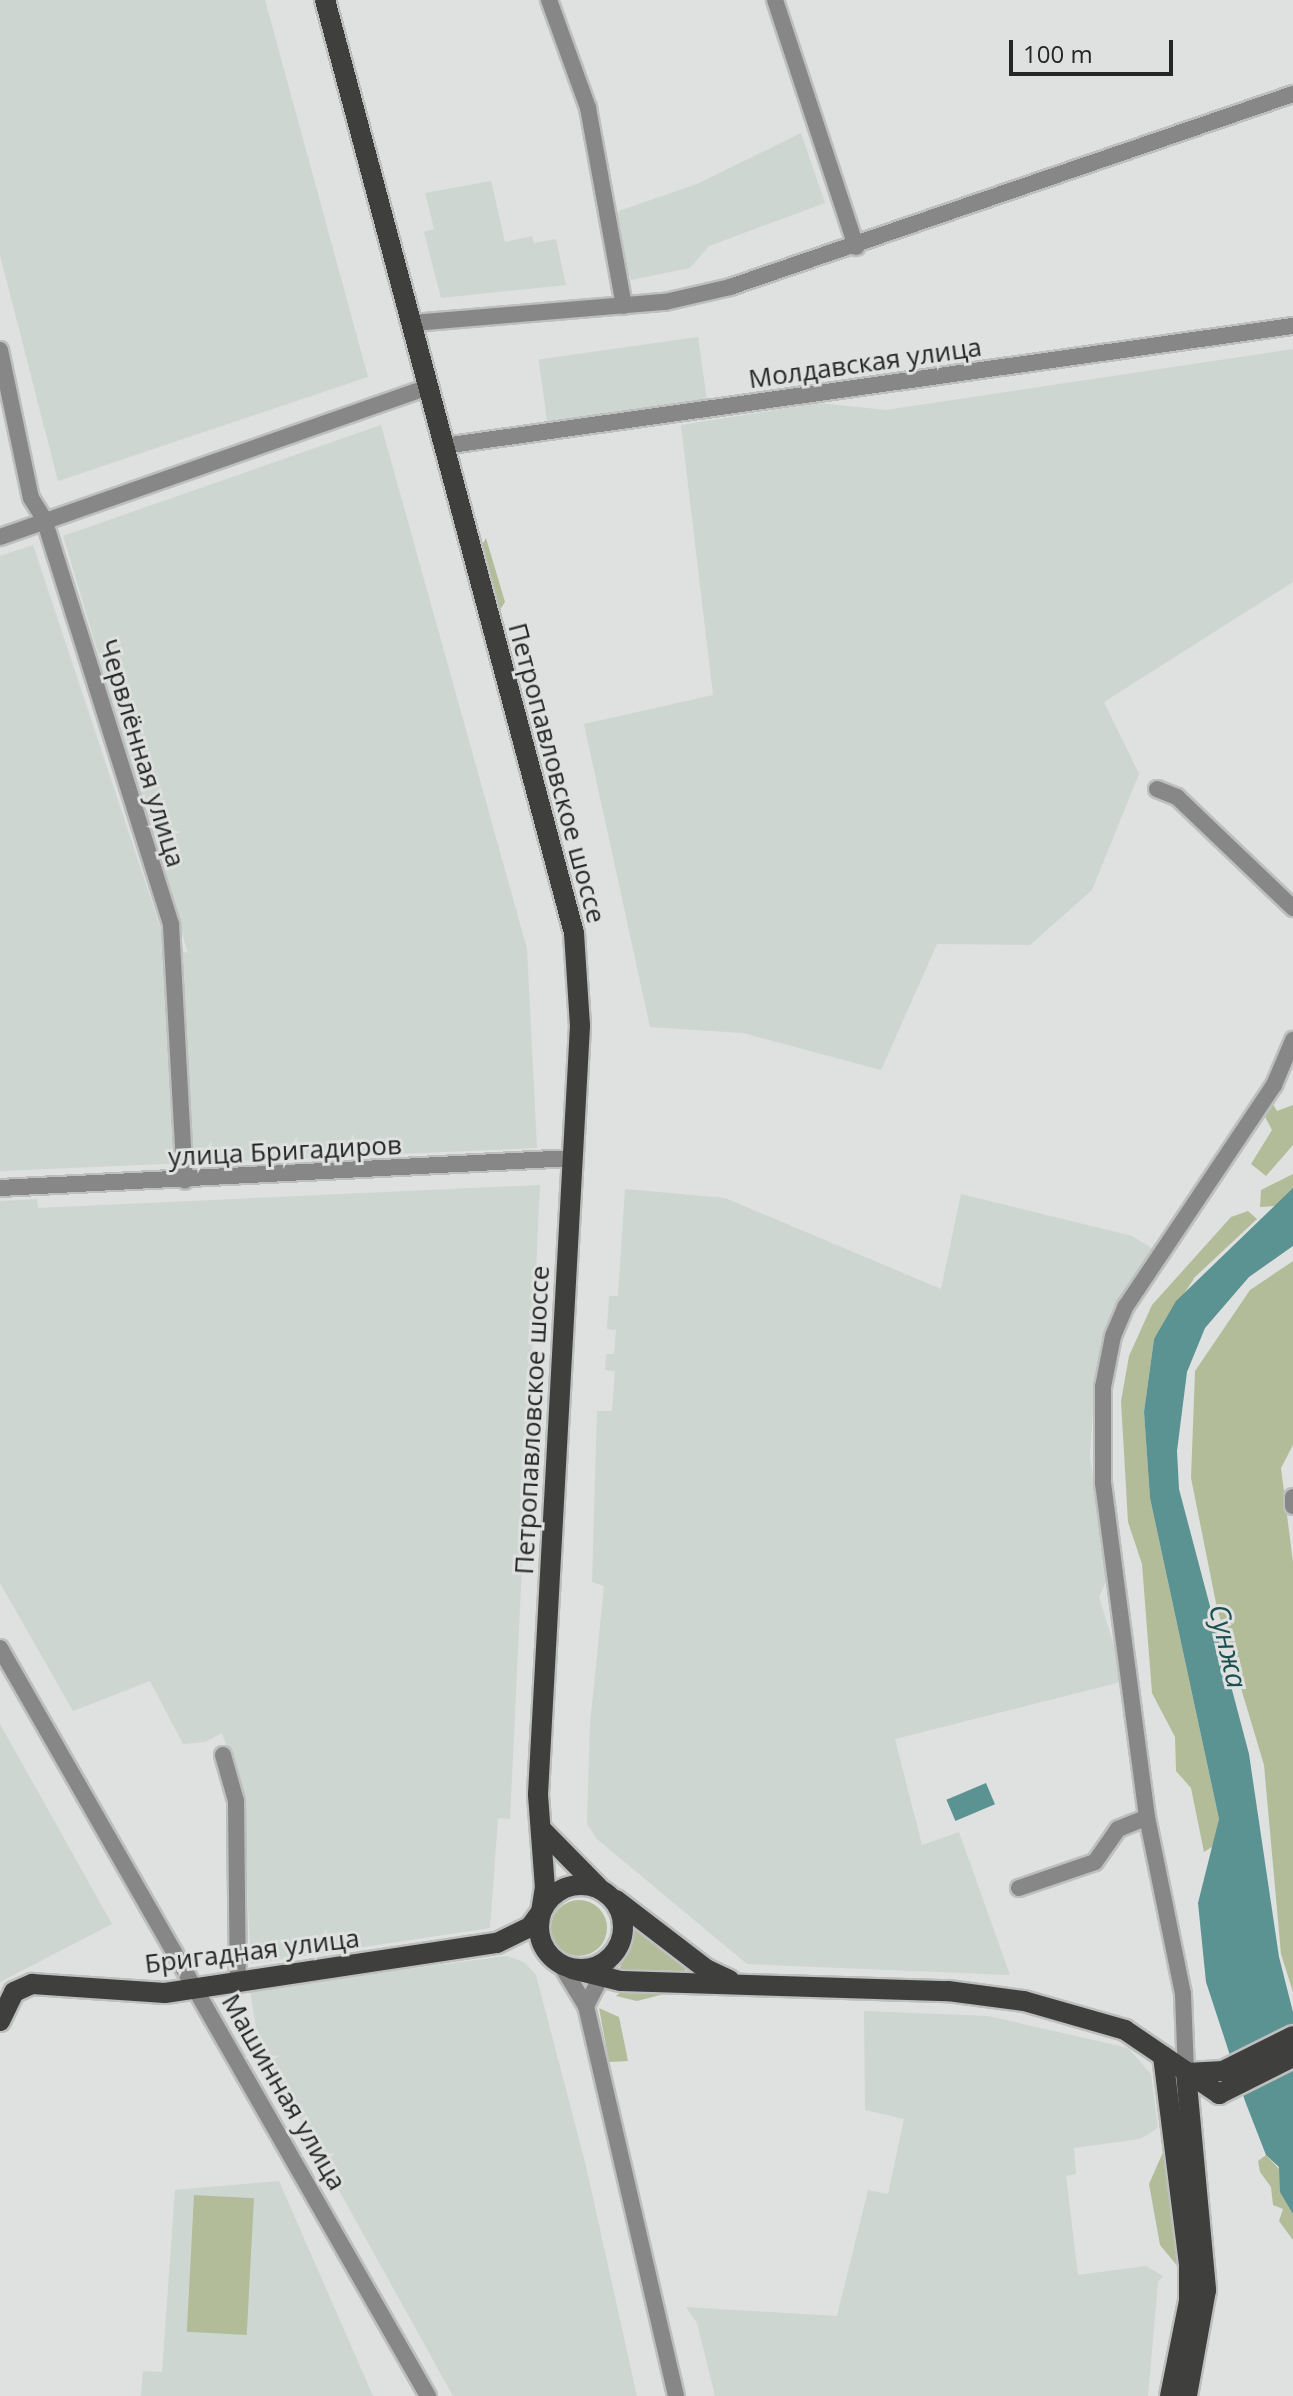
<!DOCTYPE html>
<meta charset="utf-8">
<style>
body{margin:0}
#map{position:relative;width:1293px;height:2396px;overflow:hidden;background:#dee1df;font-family:"Open Sans",sans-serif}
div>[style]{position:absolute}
.built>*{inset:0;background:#cdd6d0;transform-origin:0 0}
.green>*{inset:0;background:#b3bc99;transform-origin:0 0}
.round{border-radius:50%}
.water>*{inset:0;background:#5b9292;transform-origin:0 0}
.roads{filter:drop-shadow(2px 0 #bdbfbe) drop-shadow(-2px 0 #bdbfbe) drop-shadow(0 2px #bdbfbe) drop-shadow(0 -2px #bdbfbe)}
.minor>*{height:16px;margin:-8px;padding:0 8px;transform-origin:8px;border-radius:8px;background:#868786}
.major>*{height:20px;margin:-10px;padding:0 10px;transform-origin:10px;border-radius:10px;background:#3f403e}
.major>.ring{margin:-10px;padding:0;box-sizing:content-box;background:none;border:20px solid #3f403e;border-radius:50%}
span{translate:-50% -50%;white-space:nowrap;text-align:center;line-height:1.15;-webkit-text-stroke:6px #dee1df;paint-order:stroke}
.street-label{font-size:26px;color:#252626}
.water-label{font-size:28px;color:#1d4f50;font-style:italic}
.scale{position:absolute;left:1009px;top:40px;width:164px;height:36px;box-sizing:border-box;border:4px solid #252626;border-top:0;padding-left:10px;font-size:24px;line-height:28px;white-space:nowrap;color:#252626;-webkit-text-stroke:6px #dee1df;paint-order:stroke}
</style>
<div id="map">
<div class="built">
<div style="clip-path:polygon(0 0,265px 0,368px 377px,58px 481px,0 255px)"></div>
<div style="clip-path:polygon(801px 133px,825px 203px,709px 246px,690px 268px,631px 280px,615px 231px,619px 211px,697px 184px)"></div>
<div style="clip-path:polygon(491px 181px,505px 242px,532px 236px,534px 243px,556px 239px,566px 285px,441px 298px,424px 232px,434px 229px,425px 193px)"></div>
<div style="left:698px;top:337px;width:65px;height:161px;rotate:82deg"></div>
<div style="clip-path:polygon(1293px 349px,1293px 582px,1104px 702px,1139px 774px,1092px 890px,1030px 945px,937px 944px,881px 1070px,743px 1033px,650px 1027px,584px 724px,713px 695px,681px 425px,819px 403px,886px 410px)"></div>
<div style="clip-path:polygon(381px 425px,527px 949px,537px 1148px,0 1171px,0 556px,33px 545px,167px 947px,188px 953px,63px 536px)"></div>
<div style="clip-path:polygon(540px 1185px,510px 1819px,498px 1818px,490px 1928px,251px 1964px,242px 1789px,222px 1733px,205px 1742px,183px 1744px,150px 1681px,73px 1711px,0 1583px,0 1201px,37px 1199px,38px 1208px)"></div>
<div style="clip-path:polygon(625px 1189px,725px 1198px,941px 1289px,961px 1194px,1132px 1236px,1155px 1250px,1110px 1327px,1094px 1392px,1090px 1457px,1107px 1580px,1099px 1597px,1125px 1681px,895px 1739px,922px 1845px,959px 1832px,1010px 1975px,747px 1964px,597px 1839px,587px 1824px,590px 1724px,604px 1586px,592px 1582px,597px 1411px,612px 1411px,615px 1371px,605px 1370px,606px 1354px,614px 1354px,616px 1330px,607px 1329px,609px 1296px,618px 1296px)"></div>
<div style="clip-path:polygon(0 1724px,112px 1924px,0 1982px)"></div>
<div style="clip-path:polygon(506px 1956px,524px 1962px,536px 1975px,586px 2166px,637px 2396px,453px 2396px,259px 2046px,250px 1990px)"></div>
<div style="clip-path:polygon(864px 2011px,988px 2016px,1128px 2048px,1151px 2074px,1158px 2128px,1140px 2139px,1074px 2148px,1076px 2174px,1066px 2176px,1078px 2275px,1146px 2266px,1163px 2276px,1158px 2282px,1148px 2396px,715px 2396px,697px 2323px,686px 2307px,837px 2316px,868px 2190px,888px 2194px,904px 2119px,865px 2110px)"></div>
<div style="clip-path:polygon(279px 2181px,373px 2396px,141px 2396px,143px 2371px,162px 2372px,175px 2190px)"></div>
</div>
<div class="green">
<div style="clip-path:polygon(486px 538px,505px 602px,497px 614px,482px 545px)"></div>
<div style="clip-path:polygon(1271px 1101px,1277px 1111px,1293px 1105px,1293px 1145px,1266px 1176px,1251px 1164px,1272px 1130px,1261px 1109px)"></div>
<div style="clip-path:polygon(1293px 1174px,1293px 1193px,1275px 1206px,1260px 1207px,1261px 1190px)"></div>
<div style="clip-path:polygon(1248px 1211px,1257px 1219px,1195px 1277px,1154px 1339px,1144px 1412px,1150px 1498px,1219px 1819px,1215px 1845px,1204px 1852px,1191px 1788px,1176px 1771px,1175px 1737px,1152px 1693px,1142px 1564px,1128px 1522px,1121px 1401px,1129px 1356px,1152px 1305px,1231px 1217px)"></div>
<div style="clip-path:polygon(1293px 1261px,1293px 1445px,1281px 1468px,1293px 1562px,1293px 1992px,1281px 1954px,1264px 1765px,1217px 1608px,1191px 1478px,1195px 1371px,1250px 1290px)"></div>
<div class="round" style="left:551px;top:1900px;width:56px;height:56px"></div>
<div style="clip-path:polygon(631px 1919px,687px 1964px,685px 1971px,618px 1971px,629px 1948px)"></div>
<div style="clip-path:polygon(623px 1990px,672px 1992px,637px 2001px,616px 1996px)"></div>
<div style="clip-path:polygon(599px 2008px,619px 2017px,628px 2061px,609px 2062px)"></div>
<div style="clip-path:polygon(1164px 2150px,1179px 2255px,1179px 2268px,1160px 2245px,1149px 2184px)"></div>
<div style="clip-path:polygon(1266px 2155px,1281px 2171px,1293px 2214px,1293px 2240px,1279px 2221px,1283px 2209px,1273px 2205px,1271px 2187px,1260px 2172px,1258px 2161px)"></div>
<div style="left:194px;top:2195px;width:60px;height:137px;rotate:3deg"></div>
</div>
<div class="water">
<div style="clip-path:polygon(1293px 1188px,1293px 1246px,1249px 1277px,1205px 1328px,1187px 1372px,1177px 1451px,1179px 1489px,1249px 1754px,1279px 1957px,1293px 2012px,1293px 2214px,1280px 2192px,1279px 2167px,1266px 2155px,1245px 2101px,1206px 1982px,1198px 1903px,1219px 1819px,1150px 1498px,1144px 1412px,1154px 1339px,1176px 1301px)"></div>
<div style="left:986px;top:1783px;width:23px;height:43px;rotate:67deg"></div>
</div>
<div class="roads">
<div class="minor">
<div style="left:549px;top:0;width:115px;rotate:70.1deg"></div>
<div style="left:588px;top:108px;width:201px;rotate:79.7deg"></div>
<div style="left:775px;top:0;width:260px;rotate:71.8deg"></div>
<div style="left:413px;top:323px;width:253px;rotate:-4.8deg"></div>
<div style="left:665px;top:302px;width:67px;rotate:-13deg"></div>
<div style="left:730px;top:287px;width:595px;rotate:-18.92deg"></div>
<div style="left:0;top:350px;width:151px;rotate:78.2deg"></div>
<div style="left:31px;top:498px;width:25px;rotate:58deg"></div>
<div style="left:44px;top:519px;width:425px;rotate:72.6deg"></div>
<div style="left:171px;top:925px;width:256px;rotate:86.9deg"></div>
<div style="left:444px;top:446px;width:857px;rotate:-8.05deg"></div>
<div style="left:0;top:537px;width:454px;rotate:-19.3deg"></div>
<div style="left:1157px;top:789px;width:22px;rotate:22deg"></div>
<div style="left:1177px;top:797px;width:161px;rotate:43.7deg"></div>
<div style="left:0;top:1188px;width:574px;rotate:-3deg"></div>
<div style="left:1293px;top:1497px;width:9px;rotate:90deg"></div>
<div style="left:0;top:1648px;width:862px;rotate:60.22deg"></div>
<div style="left:223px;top:1755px;width:48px;rotate:74.2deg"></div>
<div style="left:236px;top:1801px;width:181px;rotate:89.4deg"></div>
<div style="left:1019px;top:1888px;width:80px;rotate:-18.9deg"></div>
<div style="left:1095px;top:1862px;width:40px;rotate:-55.1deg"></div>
<div style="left:1118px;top:1829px;width:31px;rotate:-22deg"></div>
<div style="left:561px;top:1965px;width:48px;rotate:58.6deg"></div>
<div style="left:586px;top:2006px;width:400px;rotate:77deg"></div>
<div style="left:586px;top:2006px;width:53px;rotate:-62.9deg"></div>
<div style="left:1186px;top:2073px;width:79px;rotate:-92.2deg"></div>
<div style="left:1183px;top:1994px;width:181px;rotate:-101.5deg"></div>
<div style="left:1147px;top:1817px;width:337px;rotate:-97.5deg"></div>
<div style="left:1103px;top:1483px;width:96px;rotate:-90deg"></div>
<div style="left:1103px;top:1387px;width:52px;rotate:-78.9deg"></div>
<div style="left:1113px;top:1336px;width:33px;rotate:-67deg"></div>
<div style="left:1126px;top:1306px;width:266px;rotate:-56.2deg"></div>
<div style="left:1274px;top:1085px;width:49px;rotate:-67.1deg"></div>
</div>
<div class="major">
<div style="left:542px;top:1830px;width:80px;rotate:45.5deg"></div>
<div class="ring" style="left:539px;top:1885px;width:64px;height:64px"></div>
<div style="left:616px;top:1900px;width:113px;rotate:37.5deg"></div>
<div style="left:706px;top:1969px;width:26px;rotate:25deg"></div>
<div style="left:572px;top:1969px;width:50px;rotate:13.8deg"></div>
<div style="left:621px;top:1981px;width:327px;rotate:1.8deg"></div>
<div style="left:948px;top:1991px;width:77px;rotate:7.5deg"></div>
<div style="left:1024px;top:2001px;width:105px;rotate:16deg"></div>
<div style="left:1125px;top:2030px;width:114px;rotate:34.2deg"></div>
<div style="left:1219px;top:2094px;width:83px;rotate:-26.6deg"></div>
<div style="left:0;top:2021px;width:32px;rotate:-64deg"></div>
<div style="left:14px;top:1992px;width:20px;rotate:-24deg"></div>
<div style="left:32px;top:1984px;width:133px;rotate:3.9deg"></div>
<div style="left:165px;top:1993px;width:336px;rotate:-8.6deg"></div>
<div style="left:497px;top:1943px;width:37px;rotate:-26deg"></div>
<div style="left:530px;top:1927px;width:19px;rotate:-54deg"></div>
<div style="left:541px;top:1912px;width:24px;rotate:-81deg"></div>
<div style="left:545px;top:1888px;width:94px;rotate:-94.3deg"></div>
<div style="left:538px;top:1794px;width:769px;rotate:-86.87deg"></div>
<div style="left:580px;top:1026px;width:93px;rotate:-93.7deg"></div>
<div style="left:574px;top:933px;width:966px;rotate:-104.94deg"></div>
<div style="left:1163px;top:2056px;width:212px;rotate:82.9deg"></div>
<div style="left:1189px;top:2266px;width:35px;rotate:90deg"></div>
<div style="left:1189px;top:2301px;width:97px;rotate:101.3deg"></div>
<div style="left:1186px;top:2073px;width:218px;rotate:84.7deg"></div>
<div style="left:1206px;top:2290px;width:108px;rotate:100.2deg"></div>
<div style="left:1186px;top:2073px;width:37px;rotate:-3deg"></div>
<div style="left:1223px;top:2071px;width:78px;rotate:-26.6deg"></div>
</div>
</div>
<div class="street-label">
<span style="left:865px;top:363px;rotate:-8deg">Молдавская улица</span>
<span style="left:142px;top:753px;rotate:73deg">Червлённая улица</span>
<span style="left:557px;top:773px;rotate:75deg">Петропавловское шоссе</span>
<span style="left:285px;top:1151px;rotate:-3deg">улица Бригадиров</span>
<span style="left:532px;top:1420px;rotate:-87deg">Петропавловское шоссе</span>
<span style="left:252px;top:1951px;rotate:-7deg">Бригадная улица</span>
<span style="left:284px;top:2092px;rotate:60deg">Машинная улица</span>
</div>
<div class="water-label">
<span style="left:1229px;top:1646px;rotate:77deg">Сунжа</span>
</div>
<div class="scale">100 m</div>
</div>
